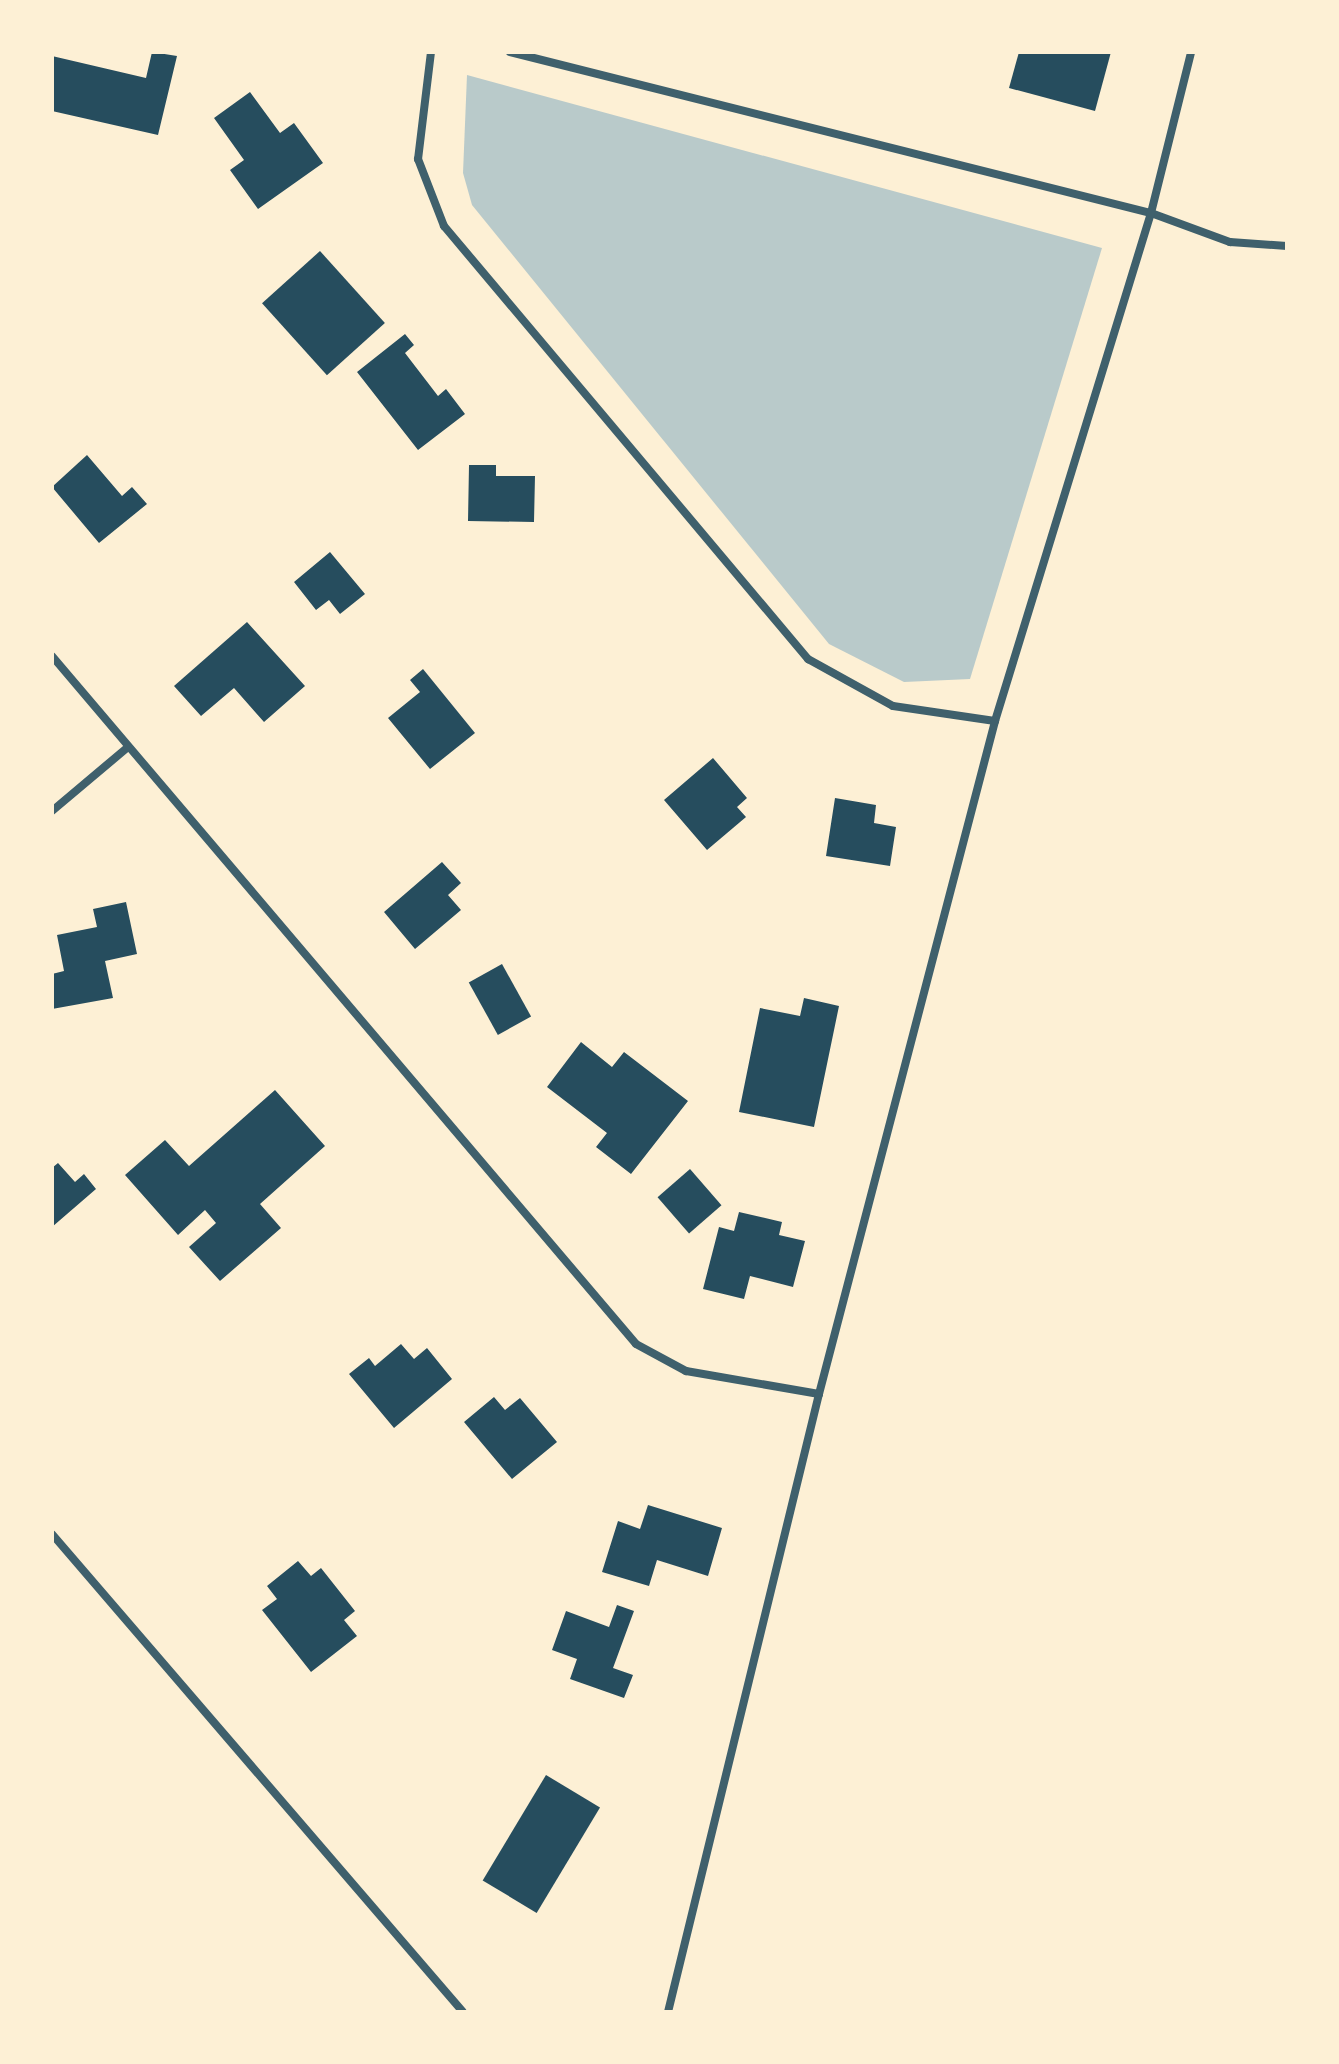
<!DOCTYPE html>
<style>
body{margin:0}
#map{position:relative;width:1339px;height:2064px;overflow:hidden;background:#fdf0d5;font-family:"Public Sans",sans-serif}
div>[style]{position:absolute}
.green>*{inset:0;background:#b9caca}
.building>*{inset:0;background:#264d5e;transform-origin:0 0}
.minor>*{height:8px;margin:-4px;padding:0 4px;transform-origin:4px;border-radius:4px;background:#3f606c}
span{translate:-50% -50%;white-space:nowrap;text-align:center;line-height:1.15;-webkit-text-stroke:6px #fdf0d5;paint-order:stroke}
.frame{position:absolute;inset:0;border:54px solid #fdf0d5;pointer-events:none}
</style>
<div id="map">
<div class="green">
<div style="clip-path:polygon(467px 75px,1102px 248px,970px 679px,904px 682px,829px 644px,472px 205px,463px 173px)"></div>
</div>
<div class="building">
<div style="clip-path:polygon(152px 52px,177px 56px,158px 135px,52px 111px,52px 56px,146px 78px)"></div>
<div style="clip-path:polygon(1019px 52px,1111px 52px,1095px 111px,1009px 88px)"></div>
<div style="clip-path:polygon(250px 92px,280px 133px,294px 123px,323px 163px,258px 209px,230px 170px,244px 160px,214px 118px)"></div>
<div style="left:320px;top:251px;width:97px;height:78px;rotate:48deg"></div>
<div style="clip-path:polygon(405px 334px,414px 345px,405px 353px,438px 396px,446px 389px,465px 414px,418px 450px,357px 372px)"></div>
<div style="clip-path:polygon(87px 455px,122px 496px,132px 487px,147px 504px,99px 543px,52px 487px)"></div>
<div style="clip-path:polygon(469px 465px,496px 465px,496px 476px,535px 476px,534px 522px,468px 521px)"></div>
<div style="clip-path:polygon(330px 552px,365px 594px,340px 614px,329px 600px,316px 610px,294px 582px)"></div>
<div style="clip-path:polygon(247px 622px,305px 686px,264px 722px,234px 688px,201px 716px,174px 686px)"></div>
<div style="clip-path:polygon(423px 669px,475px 733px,430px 769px,388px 718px,420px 692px,410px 680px)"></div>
<div style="clip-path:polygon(713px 758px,747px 798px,737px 807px,746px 817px,707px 850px,664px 800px)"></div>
<div style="clip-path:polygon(835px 798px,876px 805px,874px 823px,896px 827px,890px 866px,826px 856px)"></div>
<div style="clip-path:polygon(442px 862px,461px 883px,448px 895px,461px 910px,415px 949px,384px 912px)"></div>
<div style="clip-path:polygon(126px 902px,137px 954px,105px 961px,113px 998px,52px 1009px,52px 974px,64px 971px,57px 935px,97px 927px,93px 909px)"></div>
<div style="left:502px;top:964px;width:60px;height:38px;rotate:61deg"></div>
<div style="clip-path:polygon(804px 998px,839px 1006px,814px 1127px,739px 1112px,760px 1008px,800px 1016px)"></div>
<div style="clip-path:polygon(581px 1042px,612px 1067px,624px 1052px,688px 1101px,631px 1174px,596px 1147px,607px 1133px,547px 1087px)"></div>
<div style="clip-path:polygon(275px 1090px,325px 1146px,260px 1204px,281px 1228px,220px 1281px,189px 1247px,216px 1223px,205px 1210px,178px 1235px,125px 1175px,165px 1140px,189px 1166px)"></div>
<div style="clip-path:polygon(58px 1163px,75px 1182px,84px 1174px,96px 1189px,52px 1227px,52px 1168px)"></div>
<div style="left:690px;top:1169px;width:48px;height:43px;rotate:49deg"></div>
<div style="clip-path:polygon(739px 1212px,782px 1222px,779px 1235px,805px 1241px,793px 1287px,750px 1276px,744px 1299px,703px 1289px,719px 1227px,734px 1231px)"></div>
<div style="clip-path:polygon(401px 1344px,414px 1359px,427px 1348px,452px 1379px,394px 1428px,349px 1374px,369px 1358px,375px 1366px)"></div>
<div style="clip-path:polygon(494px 1397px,505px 1410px,520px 1398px,557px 1442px,512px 1479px,464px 1422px)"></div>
<div style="clip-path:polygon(648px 1505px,722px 1528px,708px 1576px,657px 1560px,649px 1586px,602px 1572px,618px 1521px,640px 1529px)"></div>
<div style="clip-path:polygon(298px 1561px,311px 1576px,321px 1568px,355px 1611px,344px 1620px,357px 1636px,311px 1672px,262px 1610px,277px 1599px,267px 1586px)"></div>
<div style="clip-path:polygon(617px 1605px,634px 1611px,613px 1668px,633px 1675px,624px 1698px,570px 1679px,577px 1659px,552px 1650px,566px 1611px,609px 1627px)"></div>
<div style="left:546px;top:1775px;width:63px;height:123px;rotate:31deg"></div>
</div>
<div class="minor">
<div style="left:431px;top:52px;width:108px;rotate:96.9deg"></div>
<div style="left:418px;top:159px;width:72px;rotate:68.8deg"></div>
<div style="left:444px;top:226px;width:566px;rotate:49.95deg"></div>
<div style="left:808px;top:659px;width:97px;rotate:28.9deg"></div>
<div style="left:893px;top:706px;width:103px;rotate:8.4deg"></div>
<div style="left:510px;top:52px;width:661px;rotate:14.1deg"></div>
<div style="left:1151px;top:213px;width:84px;rotate:20.2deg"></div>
<div style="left:1230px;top:242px;width:57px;rotate:4deg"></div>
<div style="left:52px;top:656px;width:902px;rotate:49.67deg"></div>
<div style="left:636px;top:1344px;width:57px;rotate:28.4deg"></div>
<div style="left:686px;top:1371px;width:135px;rotate:9.8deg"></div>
<div style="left:52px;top:811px;width:99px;rotate:-40.1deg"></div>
<div style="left:52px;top:1534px;width:630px;rotate:49.31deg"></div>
<div style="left:668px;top:2012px;width:636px;rotate:-76.27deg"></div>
<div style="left:819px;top:1394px;width:696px;rotate:-75.34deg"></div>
<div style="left:995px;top:721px;width:531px;rotate:-72.93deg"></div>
<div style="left:1151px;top:213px;width:166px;rotate:-76deg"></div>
</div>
<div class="frame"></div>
</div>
